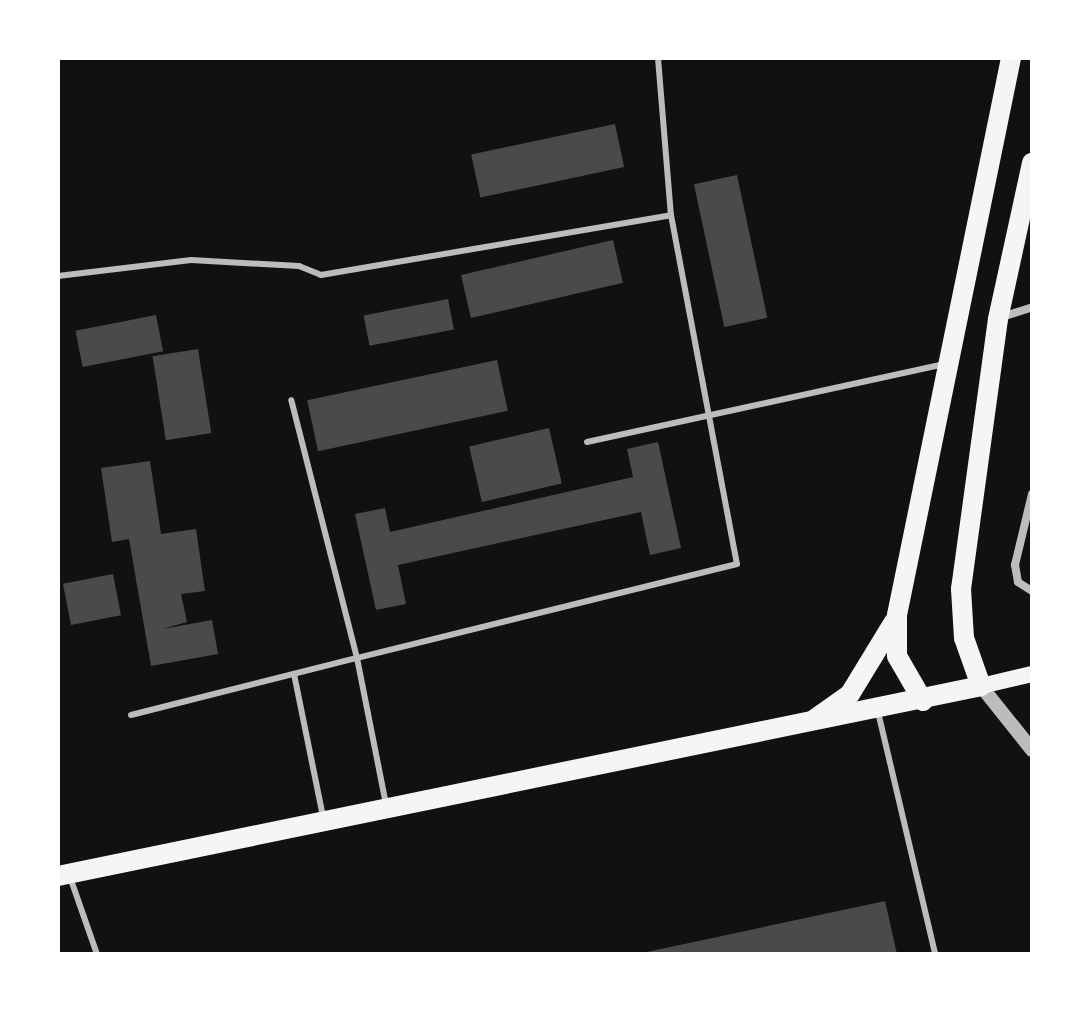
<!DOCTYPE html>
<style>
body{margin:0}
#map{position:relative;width:1090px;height:1012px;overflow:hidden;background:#111;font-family:"Alegreya Sans",sans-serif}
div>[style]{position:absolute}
.building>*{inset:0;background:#4a4a4a;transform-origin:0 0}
.service>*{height:6px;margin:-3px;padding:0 3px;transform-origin:3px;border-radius:3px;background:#bcbcbc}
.minor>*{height:8px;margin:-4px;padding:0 4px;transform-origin:4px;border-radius:4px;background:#bcbcbc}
.tertiary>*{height:14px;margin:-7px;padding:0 7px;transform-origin:7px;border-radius:7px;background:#bcbcbc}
.secondary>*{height:16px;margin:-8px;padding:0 8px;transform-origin:8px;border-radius:8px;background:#f5f5f5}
.primary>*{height:20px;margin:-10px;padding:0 10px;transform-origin:10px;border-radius:10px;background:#f5f5f5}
span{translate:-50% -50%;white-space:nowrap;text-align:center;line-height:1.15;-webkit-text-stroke:6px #fff;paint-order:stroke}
.frame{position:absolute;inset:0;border:60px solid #fff;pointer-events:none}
</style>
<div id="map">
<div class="building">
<div style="left:615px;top:124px;width:44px;height:147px;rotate:78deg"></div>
<div style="left:737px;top:175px;width:146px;height:44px;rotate:78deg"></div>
<div style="left:613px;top:240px;width:44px;height:156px;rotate:77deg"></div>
<div style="left:448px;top:299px;width:31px;height:86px;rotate:79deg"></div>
<div style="left:156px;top:315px;width:37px;height:82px;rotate:79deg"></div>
<div style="left:198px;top:349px;width:85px;height:46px;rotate:81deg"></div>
<div style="left:497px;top:360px;width:52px;height:194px;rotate:78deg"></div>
<div style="left:549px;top:428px;width:57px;height:82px;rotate:77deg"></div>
<div style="clip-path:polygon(658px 442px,681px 548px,650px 555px,641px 512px,398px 565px,406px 604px,376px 610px,355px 514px,385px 508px,390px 532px,633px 477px,627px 449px)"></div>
<div style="clip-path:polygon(150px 461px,161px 534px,196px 529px,205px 591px,181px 594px,187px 622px,162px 629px,212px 620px,218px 654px,151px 666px,129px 539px,112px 542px,101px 468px)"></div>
<div style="left:113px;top:574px;width:42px;height:51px;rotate:79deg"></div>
<div style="clip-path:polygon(885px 901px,897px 954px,642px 954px,642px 953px)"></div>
</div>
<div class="service">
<div style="left:658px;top:58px;width:158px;rotate:85.3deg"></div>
<div style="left:58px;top:276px;width:134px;rotate:-6.9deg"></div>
<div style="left:191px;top:260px;width:108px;rotate:3.2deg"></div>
<div style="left:299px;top:266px;width:24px;rotate:22deg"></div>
<div style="left:321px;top:275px;width:355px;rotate:-9.7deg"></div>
<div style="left:671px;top:215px;width:355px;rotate:79.3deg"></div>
<div style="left:737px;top:564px;width:391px;rotate:166.1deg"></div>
<div style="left:357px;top:658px;width:149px;rotate:78.8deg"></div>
<div style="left:587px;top:442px;width:366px;rotate:-12.3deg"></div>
<div style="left:294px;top:674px;width:146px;rotate:78.5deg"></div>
<div style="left:878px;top:712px;width:249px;rotate:76.7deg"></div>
<div style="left:131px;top:715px;width:233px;rotate:-14.2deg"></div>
<div style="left:357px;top:658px;width:266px;rotate:-104.3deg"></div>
<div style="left:70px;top:877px;width:82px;rotate:70.7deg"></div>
</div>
<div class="minor">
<div style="left:999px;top:318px;width:35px;rotate:-18deg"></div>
<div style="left:1032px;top:494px;width:73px;rotate:103.5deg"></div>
<div style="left:1015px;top:565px;width:17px;rotate:80deg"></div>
<div style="left:1018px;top:582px;width:17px;rotate:33deg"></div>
</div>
<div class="tertiary">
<div style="left:981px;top:686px;width:82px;rotate:51.4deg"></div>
</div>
<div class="secondary">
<div style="left:981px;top:686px;width:52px;rotate:-13.2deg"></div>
</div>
<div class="primary">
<div style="left:923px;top:701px;width:52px;rotate:-120deg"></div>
<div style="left:897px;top:656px;width:41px;rotate:-90deg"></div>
<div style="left:897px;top:615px;width:569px;rotate:-78.43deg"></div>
<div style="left:815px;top:719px;width:43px;rotate:-35.5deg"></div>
<div style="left:850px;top:694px;width:84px;rotate:-58.6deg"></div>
<div style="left:58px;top:876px;width:942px;rotate:-11.63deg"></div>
<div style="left:981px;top:686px;width:51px;rotate:-109.5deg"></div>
<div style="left:964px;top:638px;width:49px;rotate:-93.5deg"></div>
<div style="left:961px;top:589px;width:273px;rotate:-82.2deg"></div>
<div style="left:998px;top:319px;width:160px;rotate:-77.7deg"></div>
</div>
<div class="frame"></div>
</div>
